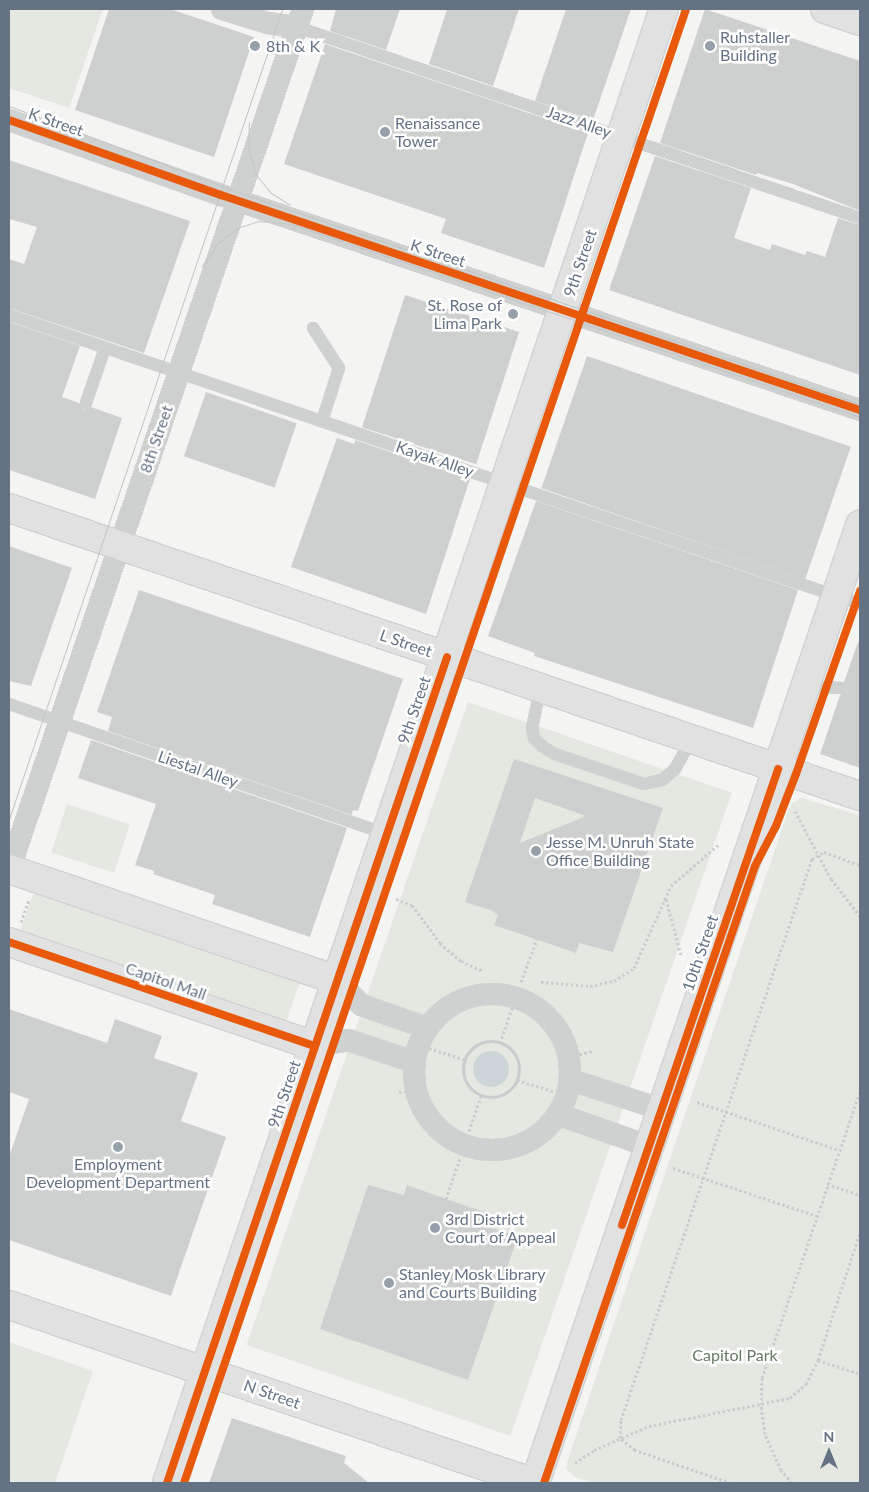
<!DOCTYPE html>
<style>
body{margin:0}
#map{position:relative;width:869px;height:1492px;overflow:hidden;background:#f4f5f3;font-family:Lato,sans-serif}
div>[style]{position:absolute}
.green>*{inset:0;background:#e4e8e1;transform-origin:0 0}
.water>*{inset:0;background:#ced5d9}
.round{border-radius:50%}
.building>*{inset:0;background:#ced0d0;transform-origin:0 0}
.path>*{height:3px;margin-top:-1.5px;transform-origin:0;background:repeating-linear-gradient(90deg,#cbcccd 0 2.5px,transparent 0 5px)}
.path>.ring{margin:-1.5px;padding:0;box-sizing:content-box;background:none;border:3px solid #cbcccd;border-radius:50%}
.roads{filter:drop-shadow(1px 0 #d0d2d2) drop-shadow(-1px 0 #d0d2d2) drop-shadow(0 1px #d0d2d2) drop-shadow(0 -1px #d0d2d2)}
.lane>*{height:10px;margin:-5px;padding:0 5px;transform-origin:5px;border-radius:5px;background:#cfd0d0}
.street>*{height:20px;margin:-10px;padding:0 10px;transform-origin:10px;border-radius:10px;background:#cfd0d0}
.street>.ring{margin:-10px;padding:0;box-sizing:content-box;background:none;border:20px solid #cfd0d0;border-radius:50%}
.secondary>*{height:28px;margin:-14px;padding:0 14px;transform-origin:14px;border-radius:14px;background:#e1e1e2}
.primary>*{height:28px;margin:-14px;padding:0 14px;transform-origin:14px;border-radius:14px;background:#e1e1e2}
.tram>*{height:1px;margin:-0.5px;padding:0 0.5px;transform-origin:0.5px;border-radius:0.5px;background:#c4c5c5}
.cycleway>*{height:8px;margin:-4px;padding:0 4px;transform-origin:4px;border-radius:4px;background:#e8590c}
.dots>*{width:14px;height:14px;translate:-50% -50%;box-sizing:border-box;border:2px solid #fff;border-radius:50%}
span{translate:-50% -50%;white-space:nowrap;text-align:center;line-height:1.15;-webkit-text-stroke:5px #fff;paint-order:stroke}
.poi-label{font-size:16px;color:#647284}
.left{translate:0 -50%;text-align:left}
.right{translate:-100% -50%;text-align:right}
.street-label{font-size:16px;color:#647284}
.park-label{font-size:16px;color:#657b63}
.frame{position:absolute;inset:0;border:10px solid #647284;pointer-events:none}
.north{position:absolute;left:804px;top:1427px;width:50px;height:50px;-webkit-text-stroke:4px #fff;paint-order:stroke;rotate:0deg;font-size:14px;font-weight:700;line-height:20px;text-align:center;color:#647284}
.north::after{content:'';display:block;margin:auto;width:18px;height:22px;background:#647284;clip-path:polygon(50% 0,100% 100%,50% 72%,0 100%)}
</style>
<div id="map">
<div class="green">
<div style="clip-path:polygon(9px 9px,103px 9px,69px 108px,9px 88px)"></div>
<div style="left:468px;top:702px;width:279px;height:680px;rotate:19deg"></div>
<div style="clip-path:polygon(802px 798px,860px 815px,860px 1483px,593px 1483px,575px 1477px,566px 1469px,568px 1459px,788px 811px,793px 802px)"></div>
<div style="left:67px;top:804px;width:66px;height:51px;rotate:18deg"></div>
<div style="left:34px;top:891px;width:281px;height:43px;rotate:19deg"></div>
<div style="clip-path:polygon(9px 1342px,93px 1371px,55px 1483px,9px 1483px)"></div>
</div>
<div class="water">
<div class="round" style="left:473px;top:1051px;width:36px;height:36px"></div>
</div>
<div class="building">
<div style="clip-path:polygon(109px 9px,170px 9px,254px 37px,214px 157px,75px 110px)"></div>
<div style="clip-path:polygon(336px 9px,400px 9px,386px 50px,330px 31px)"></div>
<div style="clip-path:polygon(447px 9px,519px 9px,493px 86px,429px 64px)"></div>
<div style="clip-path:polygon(566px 9px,631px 9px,593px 120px,535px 101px)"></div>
<div style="clip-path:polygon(705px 9px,860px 61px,860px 211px,793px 184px,757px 173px,756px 175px,660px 143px)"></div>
<div style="clip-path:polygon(325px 44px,588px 133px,544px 268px,441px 233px,446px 219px,284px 164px)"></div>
<div style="clip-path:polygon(655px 156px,751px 188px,734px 238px,770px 250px,772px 244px,805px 255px,807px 251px,825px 257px,838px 218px,860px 225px,860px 375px,609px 290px)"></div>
<div style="clip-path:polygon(9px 160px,190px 221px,144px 353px,9px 308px,9px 259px,24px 264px,37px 227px,9px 219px)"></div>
<div style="left:405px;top:295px;width:120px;height:139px;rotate:18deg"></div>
<div style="clip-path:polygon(9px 322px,80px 346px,62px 397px,79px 403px,84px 410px,91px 407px,122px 418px,95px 499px,9px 470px)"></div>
<div style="left:587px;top:356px;width:279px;height:140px;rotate:19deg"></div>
<div style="left:206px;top:392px;width:96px;height:68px;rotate:19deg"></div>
<div style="clip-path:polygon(337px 438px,354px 444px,355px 440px,470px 479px,426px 614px,291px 567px)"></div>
<div style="clip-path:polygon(536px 501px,798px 590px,753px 728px,534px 656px,535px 653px,488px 636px)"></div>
<div style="clip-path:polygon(9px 546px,72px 568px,31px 686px,9px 681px)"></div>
<div style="clip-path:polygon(139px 590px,403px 679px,358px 811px,353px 810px,352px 815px,108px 731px,112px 717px,97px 712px)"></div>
<div style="clip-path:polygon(858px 642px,860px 643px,860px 768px,820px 754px,840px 695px,848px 691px,844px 682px)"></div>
<div style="clip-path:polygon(91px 740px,347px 828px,310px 937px,212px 904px,215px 895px,153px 874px,154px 871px,135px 865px,156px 804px,78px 778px)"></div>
<div style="clip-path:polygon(evenodd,514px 759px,663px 808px,613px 952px,579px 943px,576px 953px,494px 925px,498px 915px,493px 911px,465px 902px,514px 759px,535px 798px,586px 816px,520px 843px,535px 798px)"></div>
<div style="clip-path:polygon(9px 1009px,107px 1043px,115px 1019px,162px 1036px,154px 1058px,198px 1073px,181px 1121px,226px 1137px,171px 1296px,9px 1240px,9px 1157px,29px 1099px,9px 1092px)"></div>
<div style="clip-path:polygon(368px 1185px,404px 1195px,407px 1185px,446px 1199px,487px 1213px,484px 1222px,489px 1227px,518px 1236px,468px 1380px,320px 1329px)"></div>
<div style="clip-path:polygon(232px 1418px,346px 1456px,344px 1463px,369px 1483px,209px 1483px)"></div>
</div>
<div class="path">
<div style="left:795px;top:811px;width:77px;rotate:62.1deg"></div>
<div style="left:831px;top:879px;width:47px;rotate:51.9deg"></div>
<div style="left:396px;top:899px;width:17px;rotate:21deg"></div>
<div style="left:412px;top:905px;width:47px;rotate:53.6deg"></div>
<div style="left:440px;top:943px;width:28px;rotate:41deg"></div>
<div style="left:461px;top:961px;width:24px;rotate:24deg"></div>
<div style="left:666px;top:899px;width:58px;rotate:75deg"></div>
<div style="left:21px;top:922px;width:23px;rotate:-70deg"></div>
<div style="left:521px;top:982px;width:46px;rotate:-69.6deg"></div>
<div style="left:541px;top:982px;width:49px;rotate:4.7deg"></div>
<div style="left:590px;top:986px;width:25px;rotate:-12deg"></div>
<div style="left:614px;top:981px;width:24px;rotate:-33deg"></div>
<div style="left:634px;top:968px;width:90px;rotate:-65.7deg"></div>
<div style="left:671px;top:886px;width:64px;rotate:-41.2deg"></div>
<div class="ring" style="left:463px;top:1041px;width:53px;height:53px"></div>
<div style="left:500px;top:1043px;width:39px;rotate:-71deg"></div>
<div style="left:429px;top:1048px;width:38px;rotate:18deg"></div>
<div style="left:570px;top:1057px;width:24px;rotate:-15deg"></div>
<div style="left:517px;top:1080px;width:38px;rotate:17deg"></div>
<div style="left:399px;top:1092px;width:17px;rotate:-7deg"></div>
<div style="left:697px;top:1102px;width:150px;rotate:18.7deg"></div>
<div style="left:469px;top:1131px;width:37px;rotate:-71deg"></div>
<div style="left:673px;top:1168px;width:152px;rotate:18.4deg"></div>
<div style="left:827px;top:1184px;width:35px;rotate:18deg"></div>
<div style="left:446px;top:1199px;width:43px;rotate:-71.1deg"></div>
<div style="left:818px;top:1360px;width:44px;rotate:18.4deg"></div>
<div style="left:575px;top:1463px;width:23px;rotate:-34deg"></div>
<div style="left:594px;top:1450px;width:60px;rotate:-23.6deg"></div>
<div style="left:649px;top:1426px;width:144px;rotate:-11.2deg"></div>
<div style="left:790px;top:1398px;width:21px;rotate:-41deg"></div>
<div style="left:806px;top:1384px;width:27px;rotate:-63deg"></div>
<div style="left:818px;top:1360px;width:134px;rotate:-71.7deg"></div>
<div style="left:731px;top:1483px;width:102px;rotate:-161deg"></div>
<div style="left:635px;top:1450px;width:19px;rotate:-141deg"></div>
<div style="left:620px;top:1438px;width:18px;rotate:-87deg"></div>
<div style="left:621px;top:1420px;width:593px;rotate:-71.2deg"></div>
<div style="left:812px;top:859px;width:14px;rotate:-30deg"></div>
<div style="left:824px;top:852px;width:38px;rotate:20deg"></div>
<div style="left:792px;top:1483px;width:17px;rotate:-130deg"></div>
<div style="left:781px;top:1470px;width:39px;rotate:-114deg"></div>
<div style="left:765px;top:1434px;width:29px;rotate:-98deg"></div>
<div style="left:761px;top:1405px;width:27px;rotate:-88deg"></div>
<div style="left:762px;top:1378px;width:303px;rotate:-71.1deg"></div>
</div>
<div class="roads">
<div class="lane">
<div style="left:297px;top:27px;width:595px;rotate:18.74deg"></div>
<div style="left:9px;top:315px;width:899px;rotate:18.76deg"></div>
<div style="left:313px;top:328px;width:48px;rotate:57deg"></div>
<div style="left:339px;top:368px;width:56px;rotate:107.8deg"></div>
<div style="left:86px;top:403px;width:58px;rotate:-70.9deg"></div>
<div style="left:806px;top:686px;width:36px;rotate:3deg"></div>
<div style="left:540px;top:690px;width:38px;rotate:102deg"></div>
<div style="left:532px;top:727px;width:11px;rotate:80deg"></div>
<div style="left:534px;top:738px;width:13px;rotate:45deg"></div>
<div style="left:543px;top:747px;width:14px;rotate:30deg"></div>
<div style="left:555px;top:754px;width:94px;rotate:18.6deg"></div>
<div style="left:644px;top:784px;width:18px;rotate:-13deg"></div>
<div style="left:662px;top:780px;width:17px;rotate:-40deg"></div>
<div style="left:675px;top:769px;width:33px;rotate:-61deg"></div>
<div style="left:9px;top:704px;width:399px;rotate:19deg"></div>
</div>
<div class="street">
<div style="left:222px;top:9px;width:48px;rotate:16.9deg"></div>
<div style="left:268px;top:23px;width:29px;rotate:8deg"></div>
<div style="left:9px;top:120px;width:225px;rotate:19.5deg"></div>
<div style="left:221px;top:195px;width:674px;rotate:18.6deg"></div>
<div style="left:9px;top:870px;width:910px;rotate:-71.15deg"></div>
<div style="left:337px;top:980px;width:35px;rotate:46deg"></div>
<div style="left:361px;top:1005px;width:70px;rotate:19.2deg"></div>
<div class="ring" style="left:414px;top:994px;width:136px;height:136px"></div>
<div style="left:315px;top:1046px;width:34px;rotate:-10deg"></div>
<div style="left:348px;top:1040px;width:70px;rotate:18.4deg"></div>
<div style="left:571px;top:1080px;width:94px;rotate:18deg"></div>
<div style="left:560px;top:1115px;width:93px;rotate:19.4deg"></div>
</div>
<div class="secondary">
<div style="left:9px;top:508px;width:898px;rotate:18.7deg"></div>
<div style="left:9px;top:869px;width:346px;rotate:18.7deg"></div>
<div style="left:9px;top:942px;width:323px;rotate:18.8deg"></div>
<div style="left:9px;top:1305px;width:555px;rotate:18.7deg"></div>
<div style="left:535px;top:1483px;width:1012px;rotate:-71.26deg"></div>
<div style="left:167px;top:1483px;width:1556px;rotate:-71.37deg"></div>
</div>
<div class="primary">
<div style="left:825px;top:9px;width:37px;rotate:19deg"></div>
</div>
</div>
<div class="tram">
<div style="left:9px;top:106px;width:247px;rotate:20.6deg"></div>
<div style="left:240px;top:193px;width:655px;rotate:18.79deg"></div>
<div style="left:249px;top:122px;width:24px;rotate:92deg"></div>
<div style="left:248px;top:146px;width:30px;rotate:75deg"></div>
<div style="left:256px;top:175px;width:23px;rotate:50deg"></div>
<div style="left:271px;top:193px;width:22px;rotate:32deg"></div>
<div style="left:202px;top:266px;width:29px;rotate:-55deg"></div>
<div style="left:219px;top:242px;width:26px;rotate:-36deg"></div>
<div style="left:240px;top:227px;width:19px;rotate:-18deg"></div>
<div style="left:258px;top:221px;width:33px;rotate:5deg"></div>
<div style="left:291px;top:224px;width:601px;rotate:18.74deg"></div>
<div style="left:9px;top:819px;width:855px;rotate:-71.37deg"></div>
</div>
<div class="cycleway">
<div style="left:9px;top:120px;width:225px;rotate:19.5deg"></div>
<div style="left:221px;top:195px;width:674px;rotate:18.6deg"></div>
<div style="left:9px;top:942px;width:323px;rotate:18.8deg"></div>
<div style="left:622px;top:1225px;width:482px;rotate:-71.1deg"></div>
<div style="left:167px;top:1483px;width:872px;rotate:-71.27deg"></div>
<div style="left:184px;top:1483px;width:1557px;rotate:-71.19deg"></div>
<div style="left:544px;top:1483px;width:652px;rotate:-71.12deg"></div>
<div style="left:755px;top:866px;width:45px;rotate:-62.3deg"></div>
<div style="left:776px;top:826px;width:56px;rotate:-69deg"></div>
<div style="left:796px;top:774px;width:194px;rotate:-70.7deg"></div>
</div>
<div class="dots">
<div style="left:255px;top:46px;background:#96a0ab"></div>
<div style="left:710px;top:46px;background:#96a0ab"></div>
<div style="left:385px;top:132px;background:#96a0ab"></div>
<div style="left:513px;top:314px;background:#96a0ab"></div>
<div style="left:536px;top:851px;background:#96a0ab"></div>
<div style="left:118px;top:1147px;background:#96a0ab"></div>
<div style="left:435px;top:1228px;background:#96a0ab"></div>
<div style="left:389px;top:1283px;background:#96a0ab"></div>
</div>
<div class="poi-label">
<span class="left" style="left:720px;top:46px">Ruhstaller<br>Building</span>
<span class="left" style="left:266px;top:46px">8th &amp; K</span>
<span class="left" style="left:395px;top:132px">Renaissance<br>Tower</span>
<span class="right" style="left:502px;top:314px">St. Rose of<br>Lima Park</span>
<span class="left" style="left:546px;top:851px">Jesse M. Unruh State<br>Office Building</span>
<span style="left:118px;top:1173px">Employment<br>Development Department</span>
<span class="left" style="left:445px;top:1228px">3rd District<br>Court of Appeal</span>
<span class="left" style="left:399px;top:1283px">Stanley Mosk Library<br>and Courts Building</span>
</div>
<div class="street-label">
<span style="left:56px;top:122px;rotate:19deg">K Street</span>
<span style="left:579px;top:122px;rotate:19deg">Jazz Alley</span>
<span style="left:438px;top:253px;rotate:18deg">K Street</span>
<span style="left:580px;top:263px;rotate:-71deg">9th Street</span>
<span style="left:156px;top:439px;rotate:-71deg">8th Street</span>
<span style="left:435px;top:459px;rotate:19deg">Kayak Alley</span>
<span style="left:406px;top:643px;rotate:19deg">L Street</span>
<span style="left:414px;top:710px;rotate:-71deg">9th Street</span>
<span style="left:198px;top:769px;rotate:19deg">Liestal Alley</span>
<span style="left:700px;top:953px;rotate:-71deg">10th Street</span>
<span style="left:166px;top:981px;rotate:19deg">Capitol Mall</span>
<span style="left:284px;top:1094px;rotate:-71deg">9th Street</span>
<span style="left:272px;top:1394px;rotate:19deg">N Street</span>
</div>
<div class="park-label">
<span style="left:735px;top:1355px">Capitol Park</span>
</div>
<div class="frame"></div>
<div class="north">N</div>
</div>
